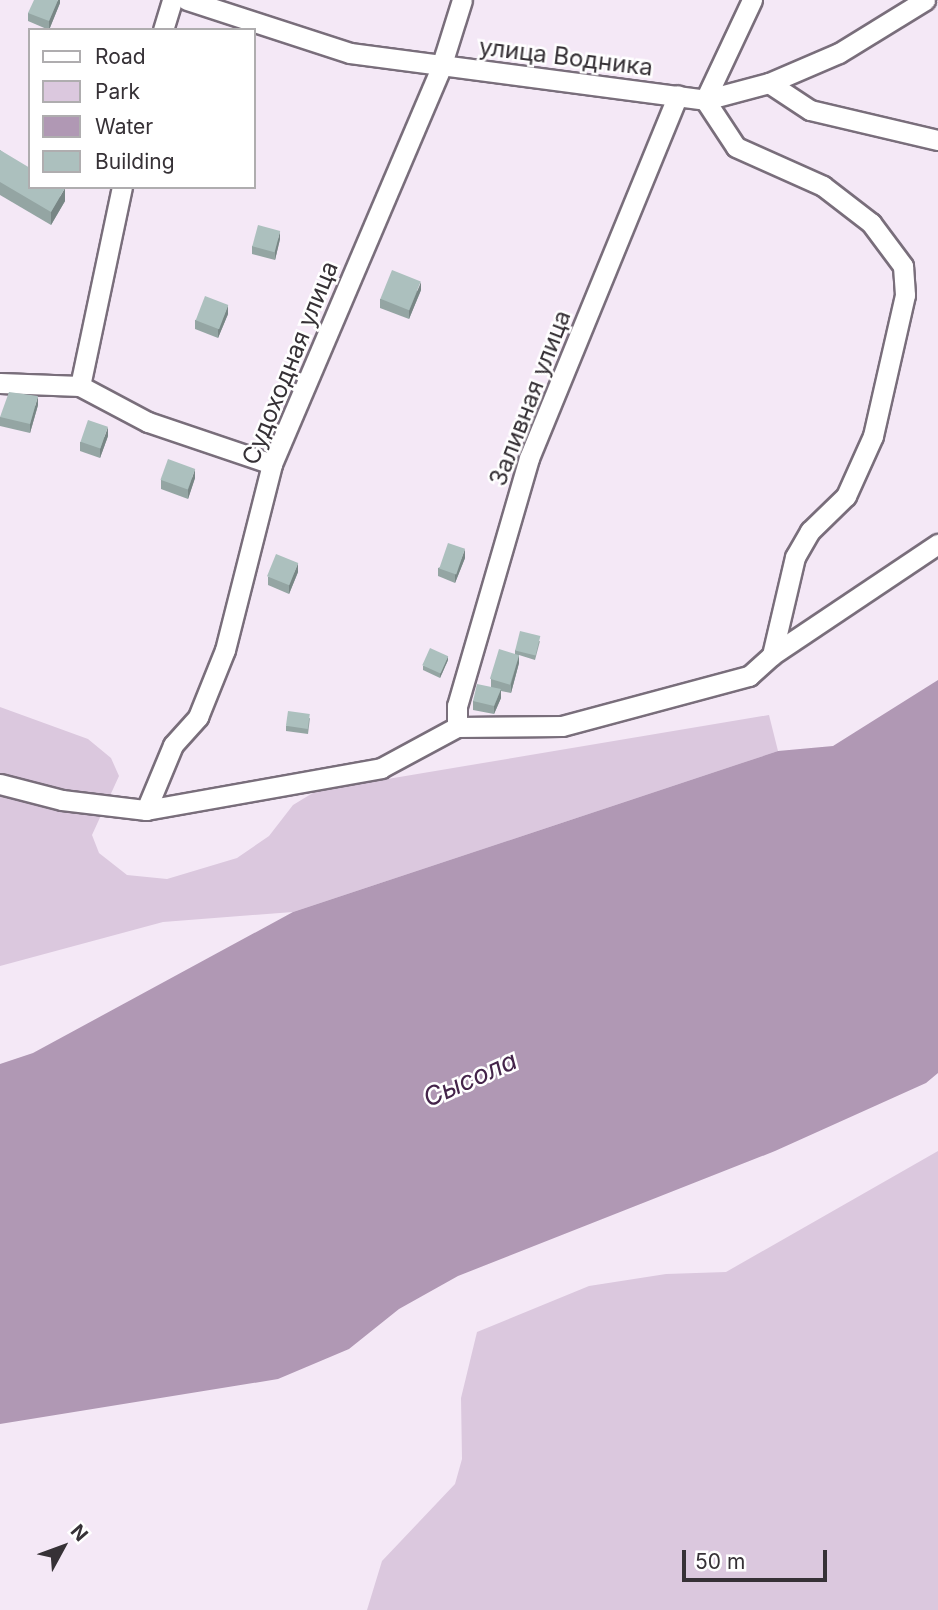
<!DOCTYPE html>
<meta charset="utf-8">
<style>
body{margin:0}
#map{position:relative;width:938px;height:1610px;overflow:hidden;background:#f4e8f6;font-family:Inter,sans-serif}
div>[style]{position:absolute}
.green>*{inset:0;background:#dbc8de}
.water>*{inset:0;background:#b098b4}
.roads{filter:drop-shadow(2px 0 #796e7b) drop-shadow(-2px 0 #796e7b) drop-shadow(0 2px #796e7b) drop-shadow(0 -2px #796e7b)}
.minor>*{height:19px;margin:-9.5px;padding:0 9.5px;transform-origin:9.5px;border-radius:9.5px;background:#fff}
.wall>*{inset:0;background:#94a5a3}
.shaded-wall>*{inset:0;background:#788685}
.building>*{inset:0;background:#acc0be;transform-origin:0 0}
span{translate:-50% -50%;white-space:nowrap;text-align:center;line-height:1.15;-webkit-text-stroke:5px #fff;paint-order:stroke}
.street-label{font-size:24px;color:#363136}
.water-label{font-size:26px;color:#44244a;font-style:italic}
.legend{position:absolute;left:28px;top:28px;width:228px;height:161px;box-sizing:border-box;background:#fff;border:2px solid #afadaf;margin:0;padding:9px 12px;list-style:none;font-size:21px;color:#363136}
.legend li{display:flex;align-items:center;gap:14px;height:35px}
.legend b{width:35px;border:2px solid #afadaf}
.north{position:absolute;left:28px;top:1512px;width:70px;height:70px;-webkit-text-stroke:5px #fff;paint-order:stroke;rotate:49deg;font-size:19px;font-weight:700;line-height:28px;text-align:center;color:#363136}
.north::after{content:'';display:block;margin:auto;width:24px;height:32px;background:#363136;clip-path:polygon(50% 0,100% 100%,50% 72%,0 100%)}
.scale{position:absolute;left:682px;top:1550px;width:145px;height:32px;box-sizing:border-box;border:4px solid #363136;border-top:0;padding-left:9px;font-size:21px;line-height:24px;white-space:nowrap;color:#363136;-webkit-text-stroke:5px #fff;paint-order:stroke}
</style>
<div id="map">
<div class="green">
<div style="clip-path:polygon(0 707px,88px 739px,111px 758px,119px 776px,92px 835px,99px 853px,127px 875px,167px 879px,237px 858px,269px 836px,293px 805px,316px 791px,769px 715px,778px 751px,293px 912px,163px 922px,0 966px)"></div>
<div style="clip-path:polygon(938px 1151px,938px 1610px,367px 1610px,382px 1561px,455px 1484px,462px 1459px,461px 1398px,477px 1332px,589px 1286px,666px 1274px,726px 1272px)"></div>
</div>
<div class="water">
<div style="clip-path:polygon(938px 680px,938px 1073px,926px 1083px,775px 1151px,458px 1276px,399px 1309px,349px 1349px,278px 1379px,0 1424px,0 1064px,33px 1053px,293px 912px,778px 751px,833px 746px)"></div>
</div>
<div class="roads">
<div class="minor">
<div style="left:187px;top:0;width:171px;rotate:18deg"></div>
<div style="left:350px;top:53px;width:358px;rotate:7.5deg"></div>
<div style="left:705px;top:100px;width:66px;rotate:-14.9deg"></div>
<div style="left:769px;top:83px;width:76px;rotate:-23.2deg"></div>
<div style="left:839px;top:53px;width:101px;rotate:-31.6deg"></div>
<div style="left:752px;top:0;width:110px;rotate:115.2deg"></div>
<div style="left:705px;top:100px;width:56px;rotate:56.6deg"></div>
<div style="left:736px;top:147px;width:95px;rotate:24.1deg"></div>
<div style="left:823px;top:186px;width:61px;rotate:37.6deg"></div>
<div style="left:871px;top:223px;width:54px;rotate:53.3deg"></div>
<div style="left:903px;top:266px;width:29px;rotate:86deg"></div>
<div style="left:905px;top:295px;width:145px;rotate:102.8deg"></div>
<div style="left:873px;top:436px;width:66px;rotate:114.2deg"></div>
<div style="left:846px;top:496px;width:50px;rotate:135.8deg"></div>
<div style="left:810px;top:531px;width:30px;rotate:120deg"></div>
<div style="left:795px;top:557px;width:101px;rotate:103.2deg"></div>
<div style="left:163px;top:30px;width:31px;rotate:-73deg"></div>
<div style="left:769px;top:83px;width:49px;rotate:33.4deg"></div>
<div style="left:810px;top:110px;width:131px;rotate:13.2deg"></div>
<div style="left:0;top:383px;width:80px;rotate:2.1deg"></div>
<div style="left:80px;top:386px;width:77px;rotate:27.9deg"></div>
<div style="left:148px;top:422px;width:131px;rotate:18.7deg"></div>
<div style="left:80px;top:386px;width:203px;rotate:-78.1deg"></div>
<div style="left:457px;top:727px;width:21px;rotate:-90deg"></div>
<div style="left:457px;top:706px;width:258px;rotate:-73.8deg"></div>
<div style="left:529px;top:458px;width:392px;rotate:-67.7deg"></div>
<div style="left:0;top:784px;width:64px;rotate:14.5deg"></div>
<div style="left:62px;top:800px;width:85px;rotate:6.8deg"></div>
<div style="left:146px;top:810px;width:239px;rotate:-10.1deg"></div>
<div style="left:381px;top:768px;width:86px;rotate:-28.3deg"></div>
<div style="left:457px;top:727px;width:105px;rotate:-0.5deg"></div>
<div style="left:562px;top:726px;width:194px;rotate:-15deg"></div>
<div style="left:749px;top:676px;width:31px;rotate:-42deg"></div>
<div style="left:772px;top:655px;width:200px;rotate:-33.8deg"></div>
<div style="left:146px;top:810px;width:70px;rotate:-67.4deg"></div>
<div style="left:173px;top:745px;width:38px;rotate:-48deg"></div>
<div style="left:198px;top:717px;width:72px;rotate:-68.1deg"></div>
<div style="left:225px;top:650px;width:192px;rotate:-75.8deg"></div>
<div style="left:272px;top:464px;width:431px;rotate:-66.9deg"></div>
<div style="left:441px;top:67px;width:70px;rotate:-72.6deg"></div>
</div>
</div>
<div class="wall">
<div style="clip-path:polygon(60px 0,60px 3px,49px 30px,28px 21px,28px 13px)"></div>
<div style="clip-path:polygon(0 150px,65px 201px,51px 225px,0 195px)"></div>
<div style="clip-path:polygon(280px 239px,275px 260px,252px 254px,252px 246px)"></div>
<div style="clip-path:polygon(421px 290px,409px 319px,380px 308px,380px 299px)"></div>
<div style="clip-path:polygon(228px 314px,218px 338px,195px 329px,195px 320px)"></div>
<div style="clip-path:polygon(38px 405px,30px 433px,0 426px,0 417px)"></div>
<div style="clip-path:polygon(108px 436px,100px 458px,80px 451px,80px 442px)"></div>
<div style="clip-path:polygon(195px 478px,188px 499px,161px 489px,161px 480px)"></div>
<div style="clip-path:polygon(465px 558px,455px 583px,438px 576px,438px 568px)"></div>
<div style="clip-path:polygon(298px 572px,289px 594px,268px 585px,268px 577px)"></div>
<div style="clip-path:polygon(540px 641px,535px 660px,519px 655px,519px 663px,511px 693px,501px 691px,501px 698px,494px 714px,473px 710px,473px 701px,491px 687px,491px 679px,515px 654px,515px 650px)"></div>
<div style="clip-path:polygon(448px 660px,440px 678px,423px 670px,423px 666px)"></div>
<div style="clip-path:polygon(310px 718px,308px 734px,286px 731px,286px 726px)"></div>
</div>
<div class="shaded-wall">
<div style="clip-path:polygon(58px 0,60px 0,60px 3px,49px 30px,49px 21px)"></div>
<div style="clip-path:polygon(65px 188px,65px 201px,51px 225px,51px 212px)"></div>
<div style="clip-path:polygon(280px 231px,280px 239px,275px 260px,275px 251px)"></div>
<div style="clip-path:polygon(421px 282px,421px 290px,409px 319px,409px 311px)"></div>
<div style="clip-path:polygon(228px 305px,228px 314px,218px 338px,218px 330px)"></div>
<div style="clip-path:polygon(38px 396px,38px 405px,30px 433px,30px 424px)"></div>
<div style="clip-path:polygon(108px 427px,108px 436px,100px 458px,100px 449px)"></div>
<div style="clip-path:polygon(195px 469px,195px 478px,188px 499px,188px 490px)"></div>
<div style="clip-path:polygon(465px 549px,465px 558px,455px 583px,455px 575px)"></div>
<div style="clip-path:polygon(298px 563px,298px 572px,289px 594px,289px 585px)"></div>
<div style="clip-path:polygon(519px 655px,519px 663px,511px 693px,511px 684px)"></div>
<div style="clip-path:polygon(448px 656px,448px 660px,440px 678px,440px 673px)"></div>
<div style="clip-path:polygon(501px 689px,501px 698px,494px 714px,494px 706px)"></div>
</div>
<div class="building">
<div style="clip-path:polygon(34px 0,58px 0,49px 21px,28px 13px)"></div>
<div style="clip-path:polygon(0 150px,30px 168px,30px 187px,65px 188px,51px 212px,0 182px)"></div>
<div style="left:258px;top:225px;width:23px;height:22px;rotate:15deg"></div>
<div style="left:392px;top:270px;width:31px;height:31px;rotate:22deg"></div>
<div style="left:205px;top:296px;width:25px;height:26px;rotate:21deg"></div>
<div style="clip-path:polygon(9px 392px,38px 396px,30px 424px,0 417px)"></div>
<div style="left:88px;top:420px;width:21px;height:23px;rotate:19deg"></div>
<div style="left:168px;top:459px;width:29px;height:22px;rotate:20deg"></div>
<div style="left:448px;top:543px;width:18px;height:27px;rotate:19deg"></div>
<div style="left:276px;top:554px;width:24px;height:24px;rotate:22deg"></div>
<div style="left:520px;top:631px;width:21px;height:20px;rotate:14deg"></div>
<div style="left:430px;top:648px;width:20px;height:19px;rotate:24deg"></div>
<div style="left:499px;top:649px;width:21px;height:31px;rotate:17deg"></div>
<div style="clip-path:polygon(477px 684px,501px 689px,494px 706px,473px 701px)"></div>
<div style="left:288px;top:711px;width:22px;height:15px;rotate:8deg"></div>
</div>
<div class="street-label">
<span style="left:566px;top:57px;rotate:7deg">улица Водника</span>
<span style="left:290px;top:363px;rotate:-68deg">Судоходная улица</span>
<span style="left:530px;top:398px;rotate:-69deg">Заливная улица</span>
</div>
<div class="water-label">
<span style="left:470px;top:1079px;rotate:-24deg">Сысола</span>
</div>
<ul class="legend">
<li><b style="height:9px;background:#fff"></b>Road</li>
<li><b style="height:19px;background:#dbc8de"></b>Park</li>
<li><b style="height:19px;background:#b098b4"></b>Water</li>
<li><b style="height:19px;background:#acc0be"></b>Building</li>
</ul>
<div class="north">N</div>
<div class="scale">50 m</div>
</div>
